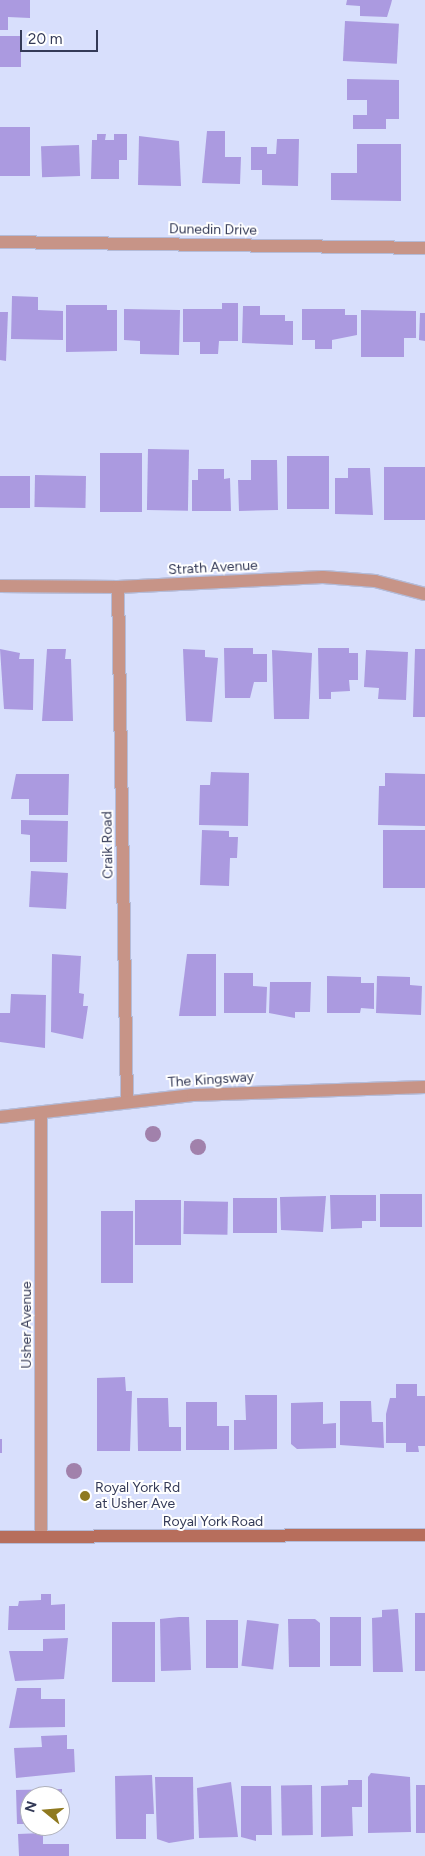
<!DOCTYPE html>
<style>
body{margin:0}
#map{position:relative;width:425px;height:1856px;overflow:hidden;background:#d8dffc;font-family:Figtree,sans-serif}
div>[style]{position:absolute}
.building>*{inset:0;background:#ab9ae0;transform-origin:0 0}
.roads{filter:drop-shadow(1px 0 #b4bbd8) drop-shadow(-1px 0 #b4bbd8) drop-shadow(0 1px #b4bbd8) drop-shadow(0 -1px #b4bbd8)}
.minor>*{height:12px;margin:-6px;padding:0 6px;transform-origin:6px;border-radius:6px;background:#c79487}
.tertiary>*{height:12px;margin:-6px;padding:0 6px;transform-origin:6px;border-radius:6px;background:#c79487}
.secondary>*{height:12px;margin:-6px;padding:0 6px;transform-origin:6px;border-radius:6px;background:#b76e5c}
.trees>*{width:16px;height:16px;margin:-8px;border-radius:50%;background:#a181ab}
.dots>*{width:14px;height:14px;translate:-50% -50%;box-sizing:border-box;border:2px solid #fff;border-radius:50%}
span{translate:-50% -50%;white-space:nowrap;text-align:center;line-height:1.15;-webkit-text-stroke:4px #fff;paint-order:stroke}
.street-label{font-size:14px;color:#343a57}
.poi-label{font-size:14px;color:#343a57}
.left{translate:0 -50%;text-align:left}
.north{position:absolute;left:20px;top:1786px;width:50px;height:50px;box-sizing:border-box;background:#fff;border:1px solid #aeb0bc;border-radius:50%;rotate:287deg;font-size:14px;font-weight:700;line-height:20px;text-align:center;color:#343a57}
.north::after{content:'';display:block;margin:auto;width:18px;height:22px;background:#8f791f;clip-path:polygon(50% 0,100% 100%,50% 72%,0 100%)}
.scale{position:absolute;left:20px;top:30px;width:78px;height:22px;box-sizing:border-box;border:2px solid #343a57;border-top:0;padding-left:6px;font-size:15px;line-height:18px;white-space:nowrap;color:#343a57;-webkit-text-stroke:4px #fff;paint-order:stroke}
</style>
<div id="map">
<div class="building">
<div style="clip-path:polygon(0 0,30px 0,30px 18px,8px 17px,8px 30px,0 30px)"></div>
<div style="clip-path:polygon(347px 0,392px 0,391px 4px,387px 17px,360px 16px,360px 6px,346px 5px)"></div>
<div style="left:345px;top:21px;width:54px;height:40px;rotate:3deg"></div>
<div style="left:0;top:36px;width:21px;height:31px"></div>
<div style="clip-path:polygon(347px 79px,399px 80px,399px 119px,386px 119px,386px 129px,353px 129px,353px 115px,367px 115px,367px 100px,347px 100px)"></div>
<div style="left:30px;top:127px;width:49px;height:30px;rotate:90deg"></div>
<div style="clip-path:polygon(207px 131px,225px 131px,225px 157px,241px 157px,240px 184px,202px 183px)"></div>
<div style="clip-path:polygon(97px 134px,106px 134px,105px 140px,114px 140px,114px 134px,127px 134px,127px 160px,119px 160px,119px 179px,91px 179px,92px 140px,97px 140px)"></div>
<div style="clip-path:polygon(139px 136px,179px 141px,181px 186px,138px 185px)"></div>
<div style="clip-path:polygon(277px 139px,299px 139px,298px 186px,262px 185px,262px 170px,251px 170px,251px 147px,267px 147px,267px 154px,276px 154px)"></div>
<div style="clip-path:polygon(357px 144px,401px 144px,401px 201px,331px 200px,331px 173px,357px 173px)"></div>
<div style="left:79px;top:145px;width:31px;height:38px;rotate:88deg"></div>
<div style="clip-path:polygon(12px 296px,38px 297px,38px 310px,63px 311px,63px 340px,11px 339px)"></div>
<div style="clip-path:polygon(222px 303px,238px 303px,238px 341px,219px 341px,218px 354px,200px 354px,200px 342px,183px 342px,183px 309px,222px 309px)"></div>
<div style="clip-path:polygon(66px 305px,107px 305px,107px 310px,117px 310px,117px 351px,66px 352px)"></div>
<div style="clip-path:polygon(243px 306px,260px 306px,260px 315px,285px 315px,285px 321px,293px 321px,293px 345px,242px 343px)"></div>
<div style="clip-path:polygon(124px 309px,180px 310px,179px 355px,140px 354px,140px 341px,124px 340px)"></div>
<div style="clip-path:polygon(302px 309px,345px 309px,345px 315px,357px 315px,357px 335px,332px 340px,332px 349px,315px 349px,315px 340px,302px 340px)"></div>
<div style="clip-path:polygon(361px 310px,416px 311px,416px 338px,404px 338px,404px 357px,361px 357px)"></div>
<div style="clip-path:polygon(0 312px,8px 312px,6px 361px,0 360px)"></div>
<div style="clip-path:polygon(420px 313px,425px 313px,425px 341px,419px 340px)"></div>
<div style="left:148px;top:449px;width:41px;height:61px;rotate:1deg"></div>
<div style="left:100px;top:453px;width:42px;height:59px"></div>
<div style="left:287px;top:456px;width:42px;height:53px"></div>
<div style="clip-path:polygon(251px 460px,277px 460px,278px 510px,239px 511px,238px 480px,251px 480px)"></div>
<div style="left:384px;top:467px;width:41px;height:53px"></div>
<div style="clip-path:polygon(348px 468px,370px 468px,373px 515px,335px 514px,335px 478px,348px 478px)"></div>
<div style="clip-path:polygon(198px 469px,224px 469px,224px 479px,230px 478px,231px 511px,192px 511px,192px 480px,198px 480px)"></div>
<div style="left:35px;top:475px;width:51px;height:32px;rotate:1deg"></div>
<div style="left:0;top:476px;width:30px;height:32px"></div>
<div style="clip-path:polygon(224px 648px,253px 648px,253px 654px,267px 654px,267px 682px,254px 682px,250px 698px,225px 698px)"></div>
<div style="clip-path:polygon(318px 648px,349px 648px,349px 653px,358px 653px,358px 680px,349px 680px,350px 691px,331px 692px,331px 699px,319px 699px)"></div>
<div style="clip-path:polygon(0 649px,20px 653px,19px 659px,34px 659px,33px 710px,4px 709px)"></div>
<div style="clip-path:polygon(47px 649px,66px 649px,65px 659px,71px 659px,73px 721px,42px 721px)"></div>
<div style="clip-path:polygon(183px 649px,205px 650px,205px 657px,218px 658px,212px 722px,186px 721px)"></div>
<div style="clip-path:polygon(415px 649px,425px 649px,425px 717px,413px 717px)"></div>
<div style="clip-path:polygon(272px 650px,312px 653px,309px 719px,274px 719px)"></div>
<div style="clip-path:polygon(366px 650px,408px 652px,406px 700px,378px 699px,379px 688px,364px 687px)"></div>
<div style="clip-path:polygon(211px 772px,249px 773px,248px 826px,199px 825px,200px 785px,210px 785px)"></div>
<div style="clip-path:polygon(385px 773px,425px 774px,425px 826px,378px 825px,379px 786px,385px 786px)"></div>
<div style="clip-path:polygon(16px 774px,69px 774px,68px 815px,29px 815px,29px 799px,11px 799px)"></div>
<div style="clip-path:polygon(21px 820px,68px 821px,67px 862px,30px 862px,30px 835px,21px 834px)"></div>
<div style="clip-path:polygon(202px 830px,229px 831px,229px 837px,238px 837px,237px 858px,230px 858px,229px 886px,200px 885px)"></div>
<div style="left:383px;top:830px;width:42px;height:58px"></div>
<div style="left:31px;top:871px;width:37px;height:36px;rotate:3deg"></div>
<div style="clip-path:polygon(52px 954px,81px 956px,79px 993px,84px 994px,83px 1006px,88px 1006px,83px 1039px,51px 1032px)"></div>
<div style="clip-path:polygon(187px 954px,216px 954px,216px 1016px,179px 1016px)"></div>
<div style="clip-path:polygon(224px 973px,253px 973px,253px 986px,267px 987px,266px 1013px,224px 1013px)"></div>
<div style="clip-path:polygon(327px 976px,361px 977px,361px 983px,374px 983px,374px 1009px,361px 1008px,360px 1013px,327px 1013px)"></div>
<div style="clip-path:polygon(377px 976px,410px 977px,410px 985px,422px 986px,421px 1015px,376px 1013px)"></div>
<div style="clip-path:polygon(270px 982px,311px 982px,310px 1012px,295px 1012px,295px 1018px,269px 1013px)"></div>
<div style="clip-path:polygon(11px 994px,46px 995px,45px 1048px,0 1042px,0 1013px,10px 1013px)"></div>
<div style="left:380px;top:1194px;width:42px;height:33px"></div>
<div style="clip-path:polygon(330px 1195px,376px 1195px,376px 1221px,362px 1221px,362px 1228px,331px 1229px)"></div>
<div style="clip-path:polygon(326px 1196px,323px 1232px,281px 1230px,280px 1197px)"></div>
<div style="left:233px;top:1198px;width:44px;height:35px"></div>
<div style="left:135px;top:1200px;width:46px;height:45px"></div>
<div style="left:184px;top:1201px;width:44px;height:33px;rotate:1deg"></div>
<div style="left:101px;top:1211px;width:32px;height:72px"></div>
<div style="clip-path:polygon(125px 1377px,126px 1391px,132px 1391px,130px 1451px,97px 1451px,97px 1378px)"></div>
<div style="clip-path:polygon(396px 1384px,417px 1384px,417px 1396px,425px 1396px,425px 1446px,418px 1446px,419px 1452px,406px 1452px,406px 1443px,386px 1443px,386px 1414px,390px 1398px,396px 1398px)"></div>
<div style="clip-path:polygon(245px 1395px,277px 1395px,277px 1449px,234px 1450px,234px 1420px,246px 1420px)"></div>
<div style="clip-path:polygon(137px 1398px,168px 1398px,169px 1427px,181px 1427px,181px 1451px,138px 1451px)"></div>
<div style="clip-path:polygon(340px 1401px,371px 1401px,372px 1422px,383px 1422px,384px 1448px,340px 1445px)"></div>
<div style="clip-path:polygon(186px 1402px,217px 1402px,217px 1426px,229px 1426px,229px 1450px,186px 1450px)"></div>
<div style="clip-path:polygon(323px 1402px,323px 1424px,336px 1423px,336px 1448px,297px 1449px,291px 1444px,291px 1403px)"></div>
<div style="left:0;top:1439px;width:2px;height:14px"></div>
<div style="clip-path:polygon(41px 1594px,51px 1594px,51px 1605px,65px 1604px,65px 1630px,8px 1630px,9px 1606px,18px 1606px,19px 1601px,41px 1600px)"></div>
<div style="clip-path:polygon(398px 1609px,403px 1672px,373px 1672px,372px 1618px,382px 1617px,382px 1610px)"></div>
<div style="left:425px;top:1613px;width:58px;height:10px;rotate:90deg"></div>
<div style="clip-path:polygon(179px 1617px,189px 1617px,191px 1670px,161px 1671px,160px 1619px)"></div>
<div style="left:330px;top:1617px;width:31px;height:49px"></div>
<div style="clip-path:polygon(288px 1619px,315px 1619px,320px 1623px,320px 1667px,289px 1667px)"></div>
<div style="left:206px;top:1620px;width:32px;height:48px"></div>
<div style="left:247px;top:1620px;width:32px;height:46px;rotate:7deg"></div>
<div style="left:112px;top:1622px;width:43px;height:60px"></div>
<div style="clip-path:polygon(68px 1638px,64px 1679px,15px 1681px,9px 1651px,43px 1651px,43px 1639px)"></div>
<div style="clip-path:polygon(17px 1688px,41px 1688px,41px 1699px,65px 1699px,65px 1727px,9px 1728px)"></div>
<div style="clip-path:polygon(67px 1735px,67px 1749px,74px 1749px,75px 1772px,16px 1778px,14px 1748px,42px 1747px,41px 1736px)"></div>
<div style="clip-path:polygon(371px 1773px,410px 1777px,411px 1832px,368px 1833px,368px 1777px)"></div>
<div style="clip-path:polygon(152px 1775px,154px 1814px,146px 1814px,146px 1839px,116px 1839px,115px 1776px)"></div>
<div style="clip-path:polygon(155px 1777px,193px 1777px,194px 1839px,169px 1843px,157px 1839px)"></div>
<div style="clip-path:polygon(348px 1780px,362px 1780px,362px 1807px,352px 1807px,353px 1836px,321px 1837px,321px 1786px,348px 1785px)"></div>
<div style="clip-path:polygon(231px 1782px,238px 1837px,199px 1838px,197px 1788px)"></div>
<div style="left:312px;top:1785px;width:50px;height:31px;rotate:89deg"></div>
<div style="left:416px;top:1785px;width:9px;height:48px"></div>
<div style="clip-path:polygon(241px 1786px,271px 1786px,272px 1835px,256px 1835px,256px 1841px,241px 1837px)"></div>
<div style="clip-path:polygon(62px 1789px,62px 1823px,60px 1796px,30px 1796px,30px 1824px,17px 1824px,16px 1790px)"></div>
<div style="clip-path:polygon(43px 1833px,43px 1844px,69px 1844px,69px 1856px,19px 1856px,18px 1834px)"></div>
</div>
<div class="roads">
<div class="minor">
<div style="left:0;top:242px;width:425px;rotate:0.8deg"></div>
<div style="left:0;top:586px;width:118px;rotate:0.5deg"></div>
<div style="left:118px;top:587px;width:205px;rotate:-2.8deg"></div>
<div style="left:323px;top:577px;width:52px;rotate:4.4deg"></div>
<div style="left:375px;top:581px;width:52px;rotate:14.6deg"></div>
<div style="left:118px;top:587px;width:515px;rotate:89deg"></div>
</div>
<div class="tertiary">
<div style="left:0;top:1117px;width:194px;rotate:-6.5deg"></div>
<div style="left:193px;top:1095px;width:232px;rotate:-2deg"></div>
<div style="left:41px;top:1536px;width:422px;rotate:-90deg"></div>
</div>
<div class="secondary">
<div style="left:0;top:1537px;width:425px;rotate:-0.3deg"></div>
</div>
</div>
<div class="trees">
<div style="left:153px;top:1134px"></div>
<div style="left:198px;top:1147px"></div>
<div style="left:74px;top:1471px"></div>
</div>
<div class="dots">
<div style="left:85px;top:1496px;background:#8f791f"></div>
</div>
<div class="street-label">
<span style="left:213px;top:230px;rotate:1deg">Dunedin Drive</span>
<span style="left:213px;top:568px;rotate:-3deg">Strath Avenue</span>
<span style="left:108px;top:845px;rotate:-91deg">Craik Road</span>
<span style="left:211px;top:1080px;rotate:-4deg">The Kingsway</span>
<span style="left:27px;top:1325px;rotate:-90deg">Usher Avenue</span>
<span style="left:213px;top:1522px">Royal York Road</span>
</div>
<div class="poi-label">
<span class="left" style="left:95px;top:1496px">Royal York Rd<br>at Usher Ave</span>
</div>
<div class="north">N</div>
<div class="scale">20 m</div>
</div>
